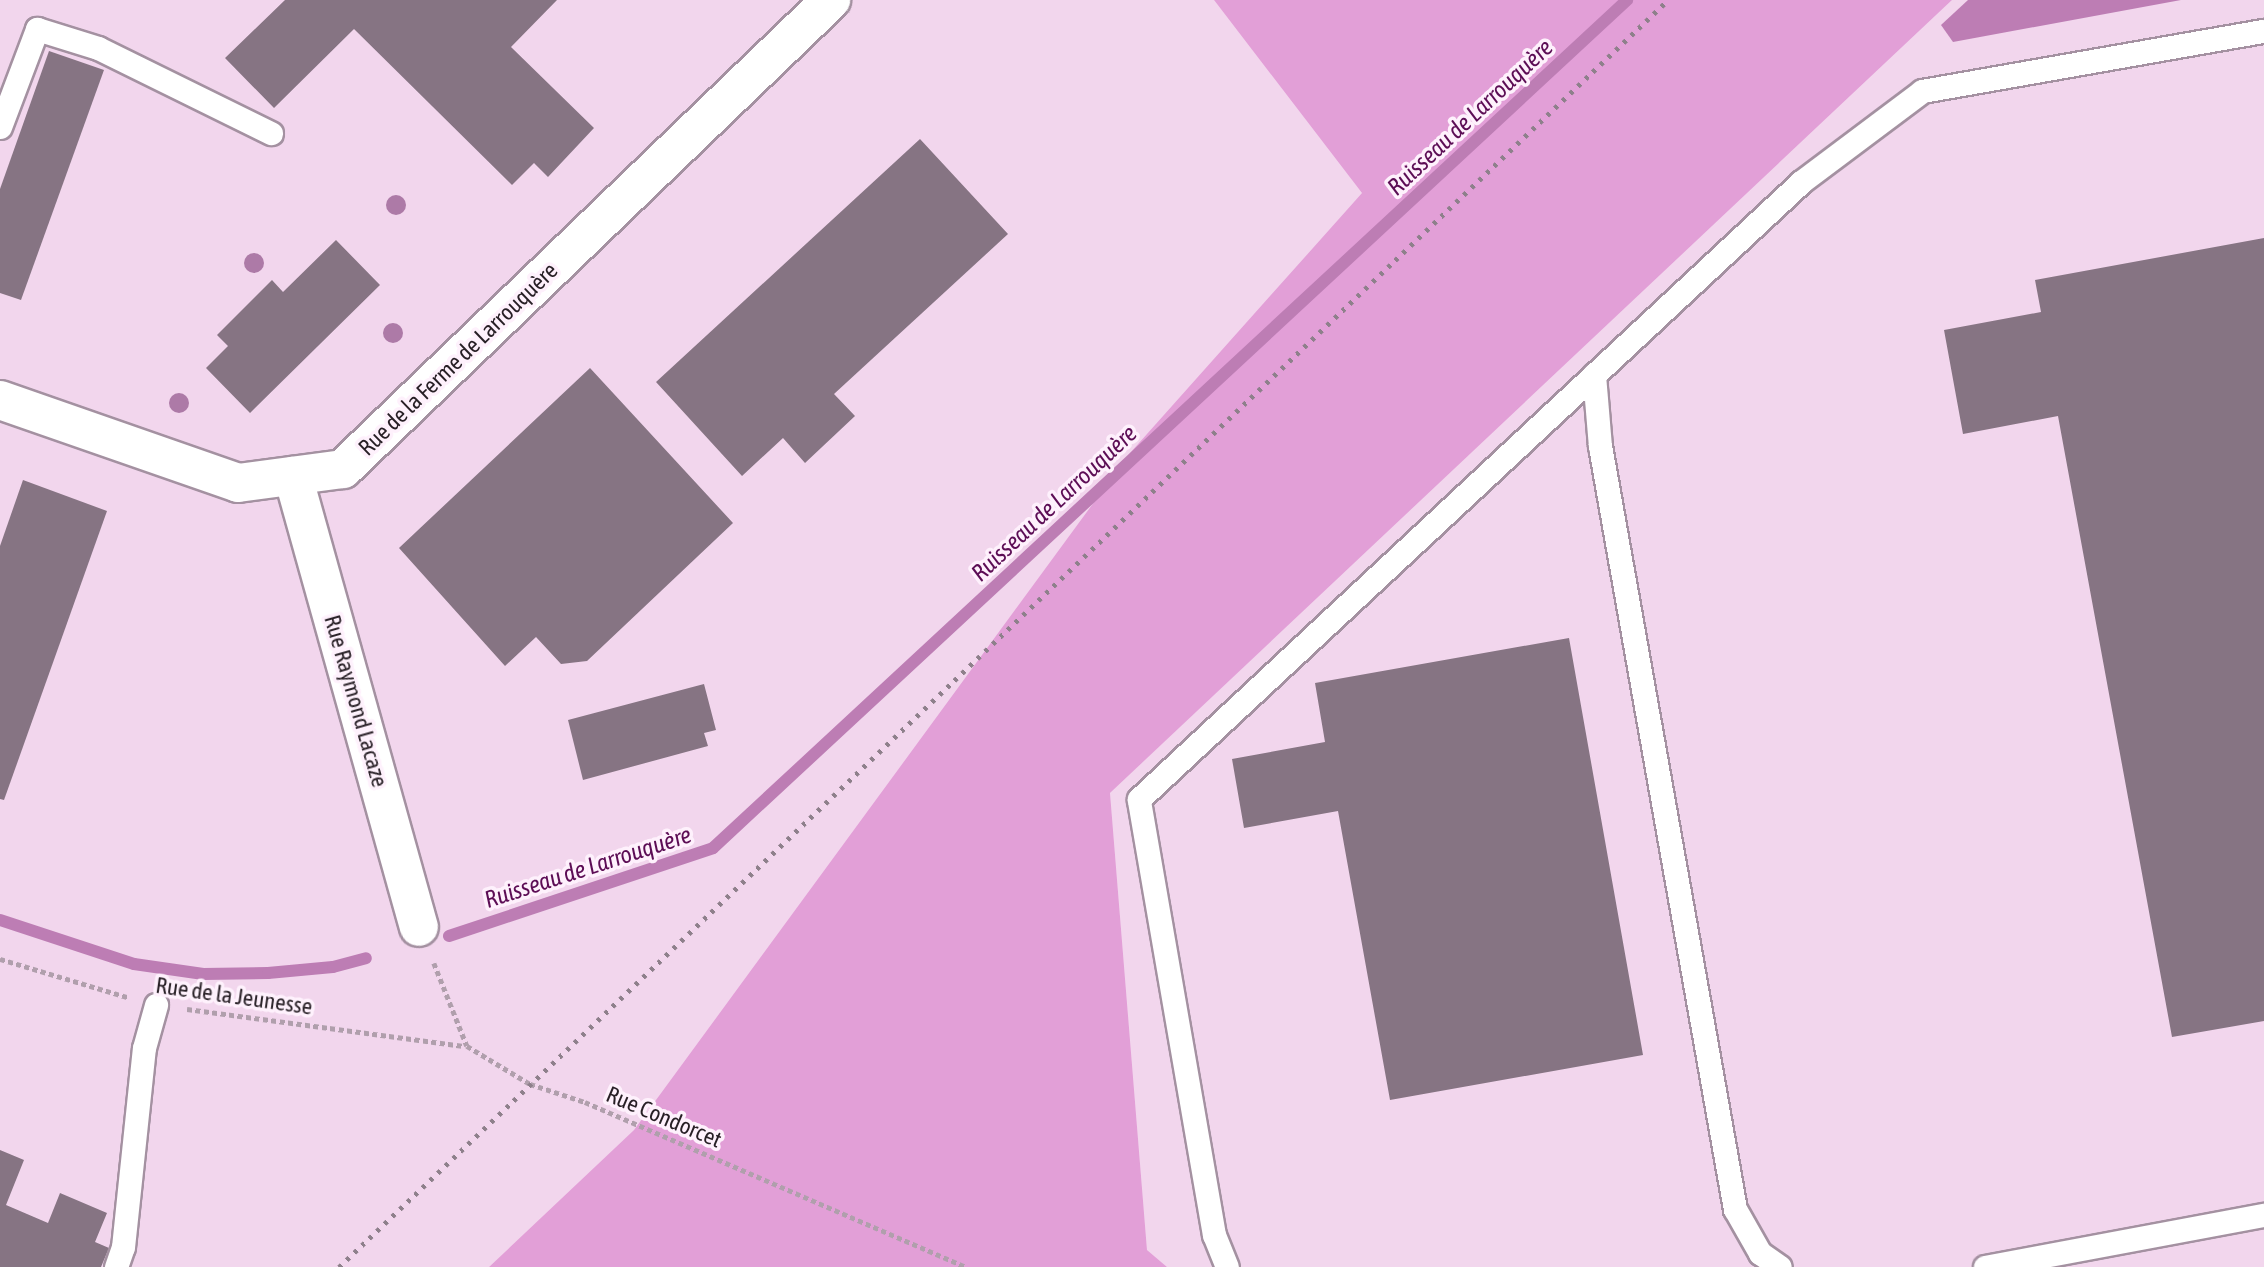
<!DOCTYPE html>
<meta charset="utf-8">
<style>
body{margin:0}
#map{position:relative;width:2264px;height:1267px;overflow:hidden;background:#f6e1f2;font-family:"Asap Condensed",sans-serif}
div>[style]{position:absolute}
.built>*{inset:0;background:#f2d6ed}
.forest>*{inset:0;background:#e29fd7}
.water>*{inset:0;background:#bd7db4}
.stream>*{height:12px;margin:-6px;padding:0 6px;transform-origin:6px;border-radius:6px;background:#bd7db4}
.building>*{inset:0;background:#867483}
.path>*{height:4.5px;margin-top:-2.25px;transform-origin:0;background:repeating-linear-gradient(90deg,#b09fac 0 5px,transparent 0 8.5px)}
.roads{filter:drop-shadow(2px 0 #a491a1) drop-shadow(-2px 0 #a491a1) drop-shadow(0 2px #a491a1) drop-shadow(0 -2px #a491a1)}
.lane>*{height:23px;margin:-11.5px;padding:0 11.5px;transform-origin:11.5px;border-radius:11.5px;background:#fff}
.street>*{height:38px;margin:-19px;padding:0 19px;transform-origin:19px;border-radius:19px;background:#fff}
.rail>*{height:5px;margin-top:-2.5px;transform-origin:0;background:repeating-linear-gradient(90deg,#8e808b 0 3.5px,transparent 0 10.5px)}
.trees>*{width:20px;height:20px;margin:-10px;border-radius:50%;background:#ad7aa7}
span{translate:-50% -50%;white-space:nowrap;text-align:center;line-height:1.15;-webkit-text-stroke:7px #fef1fc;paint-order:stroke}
.street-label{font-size:23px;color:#271f25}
.water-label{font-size:24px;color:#5c0d55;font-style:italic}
</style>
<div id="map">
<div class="built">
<div style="clip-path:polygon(0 0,1214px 0,1362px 193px,1130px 453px,634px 1130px,489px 1267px,0 1267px)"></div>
<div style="clip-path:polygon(1952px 0,2264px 0,2264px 1267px,1167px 1267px,1147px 1250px,1110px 793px)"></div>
</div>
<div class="forest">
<div style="clip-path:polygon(1214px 0,1952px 0,1110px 793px,1147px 1250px,1167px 1267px,489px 1267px,634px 1130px,1130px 453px,1362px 193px)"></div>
</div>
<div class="water">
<div style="clip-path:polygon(1968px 0,2181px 0,1953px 42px,1941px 25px)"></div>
</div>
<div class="stream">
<div style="left:0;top:920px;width:141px;rotate:18.2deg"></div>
<div style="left:134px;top:964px;width:70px;rotate:8.2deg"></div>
<div style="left:203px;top:974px;width:65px;rotate:-0.9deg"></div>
<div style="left:268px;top:973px;width:65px;rotate:-5.3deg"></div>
<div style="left:333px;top:967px;width:34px;rotate:-15deg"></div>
<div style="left:449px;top:936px;width:278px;rotate:-18.4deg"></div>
<div style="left:713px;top:848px;width:1247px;rotate:-42.85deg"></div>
</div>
<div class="building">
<div style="clip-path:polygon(285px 0,557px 0,511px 47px,594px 128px,548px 177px,534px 163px,512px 185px,354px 29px,274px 108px,225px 58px)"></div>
<div style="clip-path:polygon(49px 51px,104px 70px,21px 300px,0 293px,0 189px)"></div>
<div style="clip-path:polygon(920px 139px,1008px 234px,834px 394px,855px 416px,805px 463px,783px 438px,742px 476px,656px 382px)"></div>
<div style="clip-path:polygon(2264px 238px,2264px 1021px,2172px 1037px,2058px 416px,1963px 434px,1944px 330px,2041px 312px,2035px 280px)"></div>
<div style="clip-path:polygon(336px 240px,380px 285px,250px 413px,206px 368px,228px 346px,217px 335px,272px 280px,283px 292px)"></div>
<div style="clip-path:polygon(590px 368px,733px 523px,587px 661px,561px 664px,536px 637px,505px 666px,399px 548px)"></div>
<div style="clip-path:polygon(23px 480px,107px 511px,4px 800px,0 799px,0 546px)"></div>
<div style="clip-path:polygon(1569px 638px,1643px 1055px,1390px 1100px,1338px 811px,1244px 828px,1232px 759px,1325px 742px,1315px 683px)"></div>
<div style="clip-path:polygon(704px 684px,716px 730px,704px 733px,708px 746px,583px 780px,568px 720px)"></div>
<div style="clip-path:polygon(0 1150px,24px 1160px,6px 1205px,48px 1223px,60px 1193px,107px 1213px,95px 1242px,109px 1248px,101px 1267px,0 1267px)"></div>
</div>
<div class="path">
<div style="left:0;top:959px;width:133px;rotate:16.7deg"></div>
<div style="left:434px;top:963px;width:89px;rotate:68.3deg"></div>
<div style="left:467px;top:1046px;width:74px;rotate:31.1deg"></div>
<div style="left:530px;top:1084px;width:58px;rotate:18.1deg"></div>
<div style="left:585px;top:1102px;width:416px;rotate:23.4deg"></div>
<div style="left:187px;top:1009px;width:281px;rotate:7.6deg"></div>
</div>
<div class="roads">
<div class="lane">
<div style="left:0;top:127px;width:105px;rotate:-69.3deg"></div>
<div style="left:37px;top:29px;width:64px;rotate:17.3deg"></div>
<div style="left:98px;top:48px;width:193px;rotate:26.2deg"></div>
<div style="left:1594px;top:375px;width:71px;rotate:85.2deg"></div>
<div style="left:1600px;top:446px;width:775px;rotate:79.97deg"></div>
<div style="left:1735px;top:1209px;width:51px;rotate:60.4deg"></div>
<div style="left:1760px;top:1253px;width:24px;rotate:35deg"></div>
<div style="left:116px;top:1267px;width:21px;rotate:-71deg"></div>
<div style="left:123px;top:1247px;width:200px;rotate:-84deg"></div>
<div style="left:144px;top:1048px;width:45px;rotate:-74.4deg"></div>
<div style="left:1227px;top:1267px;width:35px;rotate:-112deg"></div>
<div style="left:1214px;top:1235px;width:442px;rotate:-99.8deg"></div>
<div style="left:1139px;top:799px;width:905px;rotate:-42.98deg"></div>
<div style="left:1801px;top:182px;width:151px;rotate:-36.9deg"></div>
<div style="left:1922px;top:91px;width:347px;rotate:-10deg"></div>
<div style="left:1985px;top:1267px;width:284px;rotate:-10.6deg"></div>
</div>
<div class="street">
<div style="left:0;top:400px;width:252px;rotate:19.2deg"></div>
<div style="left:238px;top:483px;width:106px;rotate:-7.6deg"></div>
<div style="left:343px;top:469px;width:677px;rotate:-43.86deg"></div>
<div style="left:293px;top:476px;width:468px;rotate:74.4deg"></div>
</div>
</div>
<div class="rail">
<div style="left:339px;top:1267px;width:1836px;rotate:-43.63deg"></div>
</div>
<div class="trees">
<div style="left:396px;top:205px"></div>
<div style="left:254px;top:263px"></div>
<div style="left:393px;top:333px"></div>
<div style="left:179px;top:403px"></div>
</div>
<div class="street-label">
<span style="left:458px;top:359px;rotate:-44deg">Rue de la Ferme de Larrouquère</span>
<span style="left:356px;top:701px;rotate:74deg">Rue Raymond Lacaze</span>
<span style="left:234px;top:996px;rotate:8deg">Rue de la Jeunesse</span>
<span style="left:664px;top:1117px;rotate:23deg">Rue Condorcet</span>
</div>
<div class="water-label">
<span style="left:1470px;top:117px;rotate:-43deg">Ruisseau de Larrouquère</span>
<span style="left:1054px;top:503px;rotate:-43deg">Ruisseau de Larrouquère</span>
<span style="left:588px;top:867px;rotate:-18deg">Ruisseau de Larrouquère</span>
</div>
</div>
